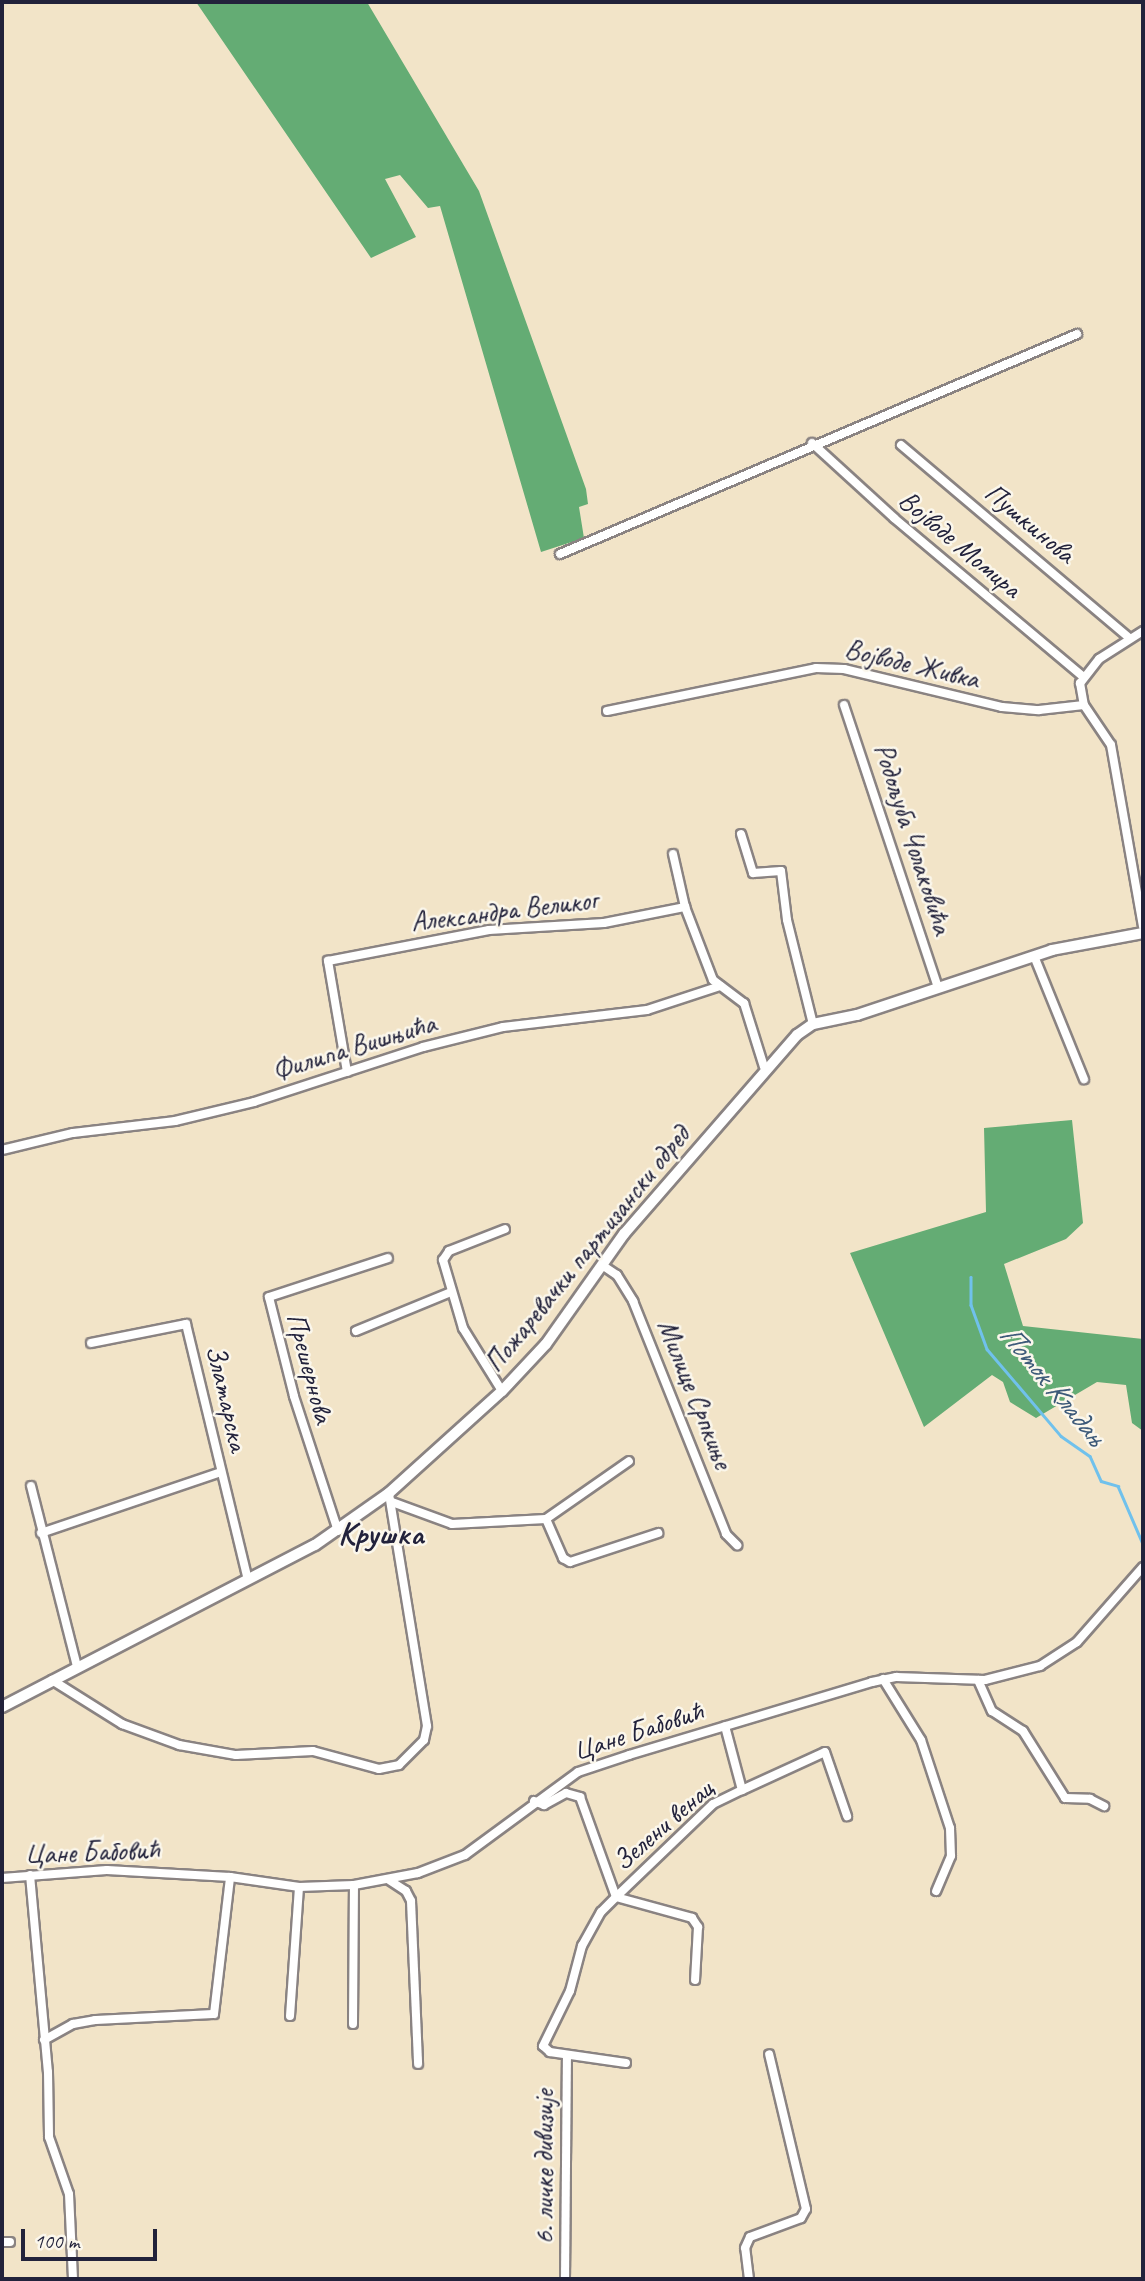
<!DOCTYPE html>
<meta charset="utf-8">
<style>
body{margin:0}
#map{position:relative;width:1145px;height:2281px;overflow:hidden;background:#f2e4c8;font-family:Caveat,sans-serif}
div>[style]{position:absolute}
.forest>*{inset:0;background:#64ac74}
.stream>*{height:2.5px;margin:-1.25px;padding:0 1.25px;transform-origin:1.25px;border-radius:1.25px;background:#70c1ec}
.roads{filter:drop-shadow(2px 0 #8a8382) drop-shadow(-2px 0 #8a8382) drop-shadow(0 2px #8a8382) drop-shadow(0 -2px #8a8382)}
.minor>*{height:8px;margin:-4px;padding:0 4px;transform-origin:4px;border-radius:4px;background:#fff}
.tertiary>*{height:10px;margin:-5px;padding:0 5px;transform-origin:5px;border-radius:5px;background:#fff}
span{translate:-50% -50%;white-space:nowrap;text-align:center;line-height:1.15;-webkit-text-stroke:5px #fbf7ec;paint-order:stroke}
.street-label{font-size:28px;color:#22223b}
.water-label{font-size:30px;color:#3d5a79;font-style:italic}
.quarter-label{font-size:32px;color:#22223b;font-weight:700}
.frame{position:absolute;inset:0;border:4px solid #22223b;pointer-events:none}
.scale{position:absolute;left:21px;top:2229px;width:136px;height:32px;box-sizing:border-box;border:4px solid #22223b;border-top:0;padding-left:9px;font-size:21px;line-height:24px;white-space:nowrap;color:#22223b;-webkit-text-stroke:5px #fbf7ec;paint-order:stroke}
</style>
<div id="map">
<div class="forest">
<div style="clip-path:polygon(196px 2px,367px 2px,479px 191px,586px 489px,588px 504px,579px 507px,584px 538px,541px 552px,440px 206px,428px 208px,400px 175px,385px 179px,416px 237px,371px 258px)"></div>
<div style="clip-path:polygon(1072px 1120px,1083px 1223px,1066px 1239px,1004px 1264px,1023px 1326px,1143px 1339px,1143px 1431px,1132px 1423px,1126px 1385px,1097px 1382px,1036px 1418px,1010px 1402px,1003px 1382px,992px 1375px,924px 1427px,850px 1253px,986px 1212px,984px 1128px)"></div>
</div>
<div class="stream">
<div style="left:971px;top:1277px;width:28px;rotate:90deg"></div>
<div style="left:971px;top:1305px;width:47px;rotate:70deg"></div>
<div style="left:987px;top:1349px;width:114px;rotate:49.6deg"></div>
<div style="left:1061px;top:1436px;width:35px;rotate:35deg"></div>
<div style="left:1090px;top:1456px;width:27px;rotate:66deg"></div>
<div style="left:1101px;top:1481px;width:18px;rotate:16deg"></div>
<div style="left:1118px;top:1486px;width:63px;rotate:66.7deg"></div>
</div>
<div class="roads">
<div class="minor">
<div style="left:812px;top:443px;width:111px;rotate:42.4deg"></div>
<div style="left:894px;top:518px;width:246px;rotate:40deg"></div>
<div style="left:901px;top:445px;width:297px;rotate:40.2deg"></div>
<div style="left:560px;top:554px;width:562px;rotate:-23.05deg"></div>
<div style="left:1143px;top:631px;width:52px;rotate:147.5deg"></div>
<div style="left:1099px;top:659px;width:31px;rotate:128deg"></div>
<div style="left:1080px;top:683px;width:22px;rotate:80deg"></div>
<div style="left:1084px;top:705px;width:48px;rotate:56deg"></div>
<div style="left:1111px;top:745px;width:184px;rotate:80deg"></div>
<div style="left:844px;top:705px;width:298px;rotate:71.6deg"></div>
<div style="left:607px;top:711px;width:213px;rotate:-11.6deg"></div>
<div style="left:816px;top:668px;width:28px;rotate:2deg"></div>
<div style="left:844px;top:669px;width:163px;rotate:13.5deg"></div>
<div style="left:1002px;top:707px;width:37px;rotate:5deg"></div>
<div style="left:1039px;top:710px;width:45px;rotate:-6.3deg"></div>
<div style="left:741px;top:834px;width:41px;rotate:72.9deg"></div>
<div style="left:753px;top:873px;width:28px;rotate:-4deg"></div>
<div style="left:781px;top:871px;width:49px;rotate:83deg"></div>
<div style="left:787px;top:920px;width:107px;rotate:76deg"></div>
<div style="left:673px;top:854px;width:54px;rotate:77.2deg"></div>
<div style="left:1034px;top:956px;width:133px;rotate:67.9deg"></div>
<div style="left:347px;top:1072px;width:113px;rotate:-99.7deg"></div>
<div style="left:328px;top:961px;width:164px;rotate:-10.9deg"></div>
<div style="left:489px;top:930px;width:115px;rotate:-3.5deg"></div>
<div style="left:604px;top:923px;width:83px;rotate:-11.2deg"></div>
<div style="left:685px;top:907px;width:78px;rotate:69deg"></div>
<div style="left:713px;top:980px;width:39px;rotate:37deg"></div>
<div style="left:744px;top:1003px;width:67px;rotate:72.6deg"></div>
<div style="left:2px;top:1150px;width:73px;rotate:-13.5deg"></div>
<div style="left:73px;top:1133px;width:103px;rotate:-6.7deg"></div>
<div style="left:175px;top:1121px;width:81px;rotate:-13.5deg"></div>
<div style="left:254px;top:1102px;width:178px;rotate:-18deg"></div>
<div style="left:423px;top:1047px;width:82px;rotate:-14deg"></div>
<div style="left:503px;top:1027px;width:145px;rotate:-6.7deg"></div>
<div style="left:647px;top:1010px;width:77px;rotate:-18.2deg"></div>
<div style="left:602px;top:1265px;width:18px;rotate:34deg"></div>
<div style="left:617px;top:1275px;width:31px;rotate:58deg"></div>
<div style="left:633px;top:1301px;width:251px;rotate:68.2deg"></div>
<div style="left:726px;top:1534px;width:16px;rotate:45deg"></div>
<div style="left:356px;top:1331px;width:103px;rotate:-22.3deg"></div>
<div style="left:91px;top:1343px;width:97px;rotate:-11.3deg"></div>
<div style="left:186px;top:1324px;width:259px;rotate:76.4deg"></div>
<div style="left:502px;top:1391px;width:74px;rotate:-121.8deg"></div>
<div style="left:463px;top:1328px;width:71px;rotate:-106.4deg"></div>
<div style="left:443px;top:1260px;width:11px;rotate:-56deg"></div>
<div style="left:449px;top:1251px;width:60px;rotate:-21.4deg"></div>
<div style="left:31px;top:1486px;width:186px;rotate:75.7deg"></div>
<div style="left:392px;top:1502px;width:64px;rotate:20.1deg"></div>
<div style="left:452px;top:1524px;width:94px;rotate:-3deg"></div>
<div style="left:546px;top:1519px;width:101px;rotate:-34.9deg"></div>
<div style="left:546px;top:1519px;width:43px;rotate:66.4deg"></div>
<div style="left:563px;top:1558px;width:8px;rotate:30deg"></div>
<div style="left:570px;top:1562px;width:93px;rotate:-18.2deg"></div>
<div style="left:338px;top:1531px;width:142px;rotate:-108.1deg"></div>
<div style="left:294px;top:1396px;width:102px;rotate:-104.2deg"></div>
<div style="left:269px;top:1297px;width:125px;rotate:-18.1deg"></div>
<div style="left:41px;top:1533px;width:190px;rotate:-18.7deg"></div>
<div style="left:883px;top:1679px;width:72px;rotate:58.1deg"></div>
<div style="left:921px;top:1740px;width:93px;rotate:71.8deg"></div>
<div style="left:950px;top:1828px;width:28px;rotate:88deg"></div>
<div style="left:951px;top:1856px;width:38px;rotate:113deg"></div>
<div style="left:52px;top:1680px;width:83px;rotate:32.2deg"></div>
<div style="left:122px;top:1724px;width:61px;rotate:20.2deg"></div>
<div style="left:179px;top:1745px;width:58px;rotate:10deg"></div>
<div style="left:236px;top:1755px;width:77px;rotate:-3deg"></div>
<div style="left:313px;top:1751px;width:68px;rotate:15.3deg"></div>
<div style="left:379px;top:1769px;width:20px;rotate:-11deg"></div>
<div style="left:399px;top:1765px;width:35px;rotate:-45deg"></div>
<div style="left:424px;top:1740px;width:14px;rotate:-78deg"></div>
<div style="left:427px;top:1726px;width:236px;rotate:-99.3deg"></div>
<div style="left:978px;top:1680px;width:34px;rotate:66deg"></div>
<div style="left:992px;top:1711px;width:37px;rotate:33deg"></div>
<div style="left:1023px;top:1731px;width:79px;rotate:57.9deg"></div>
<div style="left:1065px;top:1798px;width:25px;rotate:2deg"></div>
<div style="left:1090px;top:1799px;width:16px;rotate:27deg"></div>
<div style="left:742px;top:1790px;width:91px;rotate:-24.6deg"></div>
<div style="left:825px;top:1752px;width:68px;rotate:71deg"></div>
<div style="left:534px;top:1801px;width:11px;rotate:22deg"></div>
<div style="left:544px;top:1805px;width:25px;rotate:-29deg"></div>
<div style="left:566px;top:1793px;width:15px;rotate:16deg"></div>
<div style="left:580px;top:1797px;width:106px;rotate:70.2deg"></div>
<div style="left:616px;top:1897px;width:134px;rotate:-43.8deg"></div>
<div style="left:713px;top:1804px;width:32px;rotate:-26deg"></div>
<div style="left:742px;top:1790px;width:66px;rotate:-104.9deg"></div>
<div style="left:30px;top:1875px;width:198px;rotate:84.8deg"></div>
<div style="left:48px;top:2072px;width:65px;rotate:89.1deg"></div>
<div style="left:49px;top:2137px;width:60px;rotate:70.7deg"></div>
<div style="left:69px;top:2194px;width:85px;rotate:87.3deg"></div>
<div style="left:2px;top:1878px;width:105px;rotate:-4.4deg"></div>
<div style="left:107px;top:1870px;width:123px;rotate:3.3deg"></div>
<div style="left:230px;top:1877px;width:70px;rotate:8.2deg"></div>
<div style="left:299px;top:1887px;width:55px;rotate:-2.1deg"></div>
<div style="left:354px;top:1885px;width:65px;rotate:-10.6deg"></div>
<div style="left:418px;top:1873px;width:50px;rotate:-21deg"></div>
<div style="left:465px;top:1855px;width:140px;rotate:-36.3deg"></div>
<div style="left:578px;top:1772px;width:54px;rotate:-18.4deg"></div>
<div style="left:629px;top:1755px;width:254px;rotate:-16.7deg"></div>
<div style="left:872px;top:1682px;width:25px;rotate:-12deg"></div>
<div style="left:896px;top:1677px;width:89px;rotate:1.9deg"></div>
<div style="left:985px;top:1680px;width:57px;rotate:-14.3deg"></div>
<div style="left:1040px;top:1666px;width:44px;rotate:-33deg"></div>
<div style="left:1077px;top:1642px;width:100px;rotate:-48.7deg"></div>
<div style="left:389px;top:1880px;width:20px;rotate:33deg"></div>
<div style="left:406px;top:1891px;width:11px;rotate:63deg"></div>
<div style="left:411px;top:1901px;width:163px;rotate:87.5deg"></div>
<div style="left:290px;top:2016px;width:129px;rotate:-86deg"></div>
<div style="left:353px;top:2024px;width:139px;rotate:-89.6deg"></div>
<div style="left:44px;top:2040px;width:33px;rotate:-29deg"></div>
<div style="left:73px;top:2024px;width:22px;rotate:-10deg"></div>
<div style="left:95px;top:2020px;width:119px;rotate:-2.9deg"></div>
<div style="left:214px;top:2014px;width:138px;rotate:-83.3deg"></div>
<div style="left:626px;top:2063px;width:77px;rotate:-171.8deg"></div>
<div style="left:550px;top:2052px;width:9px;rotate:-139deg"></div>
<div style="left:543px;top:2046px;width:61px;rotate:-63.9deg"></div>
<div style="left:570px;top:1991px;width:47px;rotate:-75.1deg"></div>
<div style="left:582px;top:1946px;width:39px;rotate:-61deg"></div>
<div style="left:601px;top:1912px;width:21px;rotate:-45deg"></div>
<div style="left:616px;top:1897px;width:79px;rotate:15.4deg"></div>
<div style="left:692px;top:1918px;width:11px;rotate:56deg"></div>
<div style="left:698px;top:1927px;width:53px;rotate:93.2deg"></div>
<div style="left:2px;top:2242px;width:8px"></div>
<div style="left:565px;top:2279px;width:224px;rotate:-89.5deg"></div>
<div style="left:749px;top:2279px;width:31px;rotate:-97deg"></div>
<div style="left:745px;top:2248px;width:12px;rotate:-66deg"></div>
<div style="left:750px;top:2237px;width:54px;rotate:-20.4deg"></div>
<div style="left:801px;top:2218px;width:10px;rotate:-61deg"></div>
<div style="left:806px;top:2209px;width:159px;rotate:-103.4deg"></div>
</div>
<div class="tertiary">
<div style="left:2px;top:1707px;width:352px;rotate:-27.4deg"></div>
<div style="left:315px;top:1545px;width:90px;rotate:-35.1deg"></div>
<div style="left:389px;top:1493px;width:152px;rotate:-42.1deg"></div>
<div style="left:502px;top:1391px;width:64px;rotate:-46.9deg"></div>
<div style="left:546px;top:1344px;width:135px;rotate:-54.7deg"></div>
<div style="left:624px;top:1234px;width:264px;rotate:-49deg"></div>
<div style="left:797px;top:1035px;width:19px;rotate:-35deg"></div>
<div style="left:813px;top:1024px;width:45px;rotate:-11.6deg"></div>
<div style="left:857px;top:1015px;width:206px;rotate:-18.4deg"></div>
<div style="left:1052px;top:950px;width:93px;rotate:-10.6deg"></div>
</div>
</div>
<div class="street-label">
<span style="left:1030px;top:523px;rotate:40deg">Пушкинова</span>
<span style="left:960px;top:544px;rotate:40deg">Војводе Момира</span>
<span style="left:912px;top:664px;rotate:13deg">Војводе Живка</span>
<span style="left:913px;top:839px;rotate:72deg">Родољуба Чолаковића</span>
<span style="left:504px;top:911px;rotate:-7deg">Александра Великог</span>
<span style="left:354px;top:1047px;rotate:-17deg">Филипа Вишњића</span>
<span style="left:587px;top:1249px;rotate:-51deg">Пожаревачки партизански одред</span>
<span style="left:310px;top:1368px;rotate:75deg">Прешернова</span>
<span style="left:695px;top:1394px;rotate:68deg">Милице Српкиње</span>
<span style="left:227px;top:1398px;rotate:77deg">Златарска</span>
<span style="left:638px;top:1731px;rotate:-18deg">Цане Бабовић</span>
<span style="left:663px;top:1825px;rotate:-41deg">Зелени венац</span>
<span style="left:92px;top:1852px;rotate:-2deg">Цане Бабовић</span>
<span style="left:544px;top:2167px;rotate:-90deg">6. личке дивизије</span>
</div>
<div class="water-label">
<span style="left:1053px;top:1385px;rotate:50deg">Поток Кладањ</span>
</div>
<div class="quarter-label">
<span style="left:381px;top:1534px">Крушка</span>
</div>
<div class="frame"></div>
<div class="scale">100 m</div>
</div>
